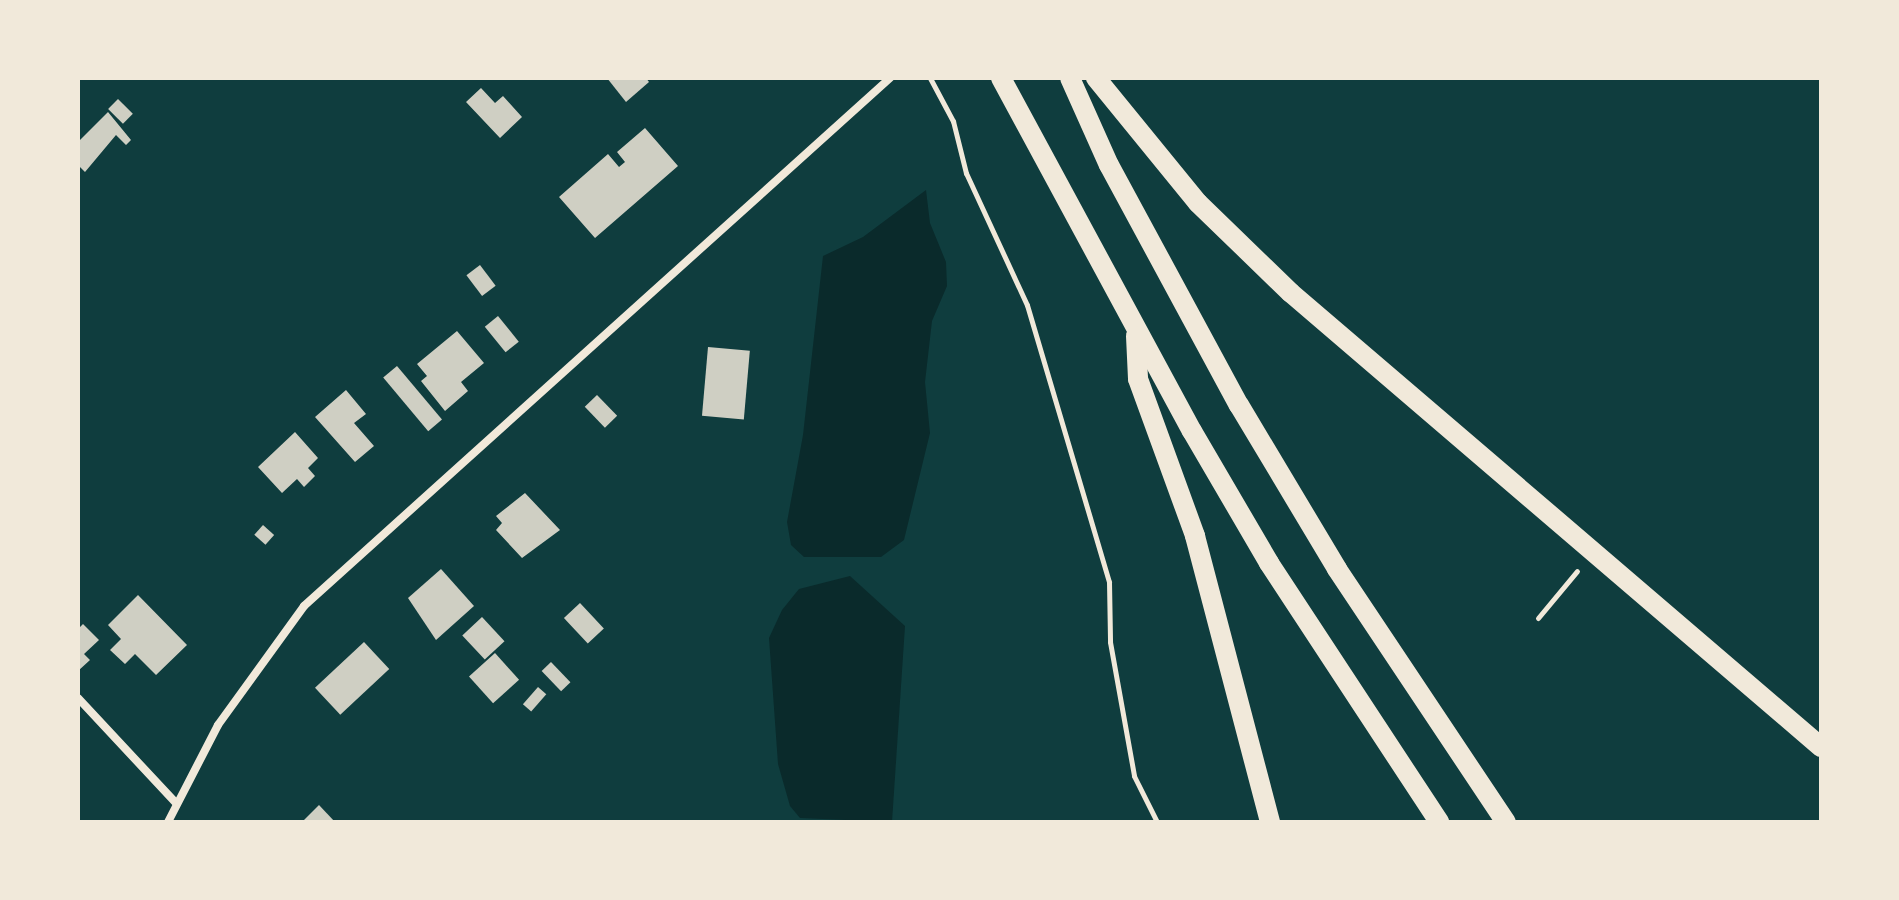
<!DOCTYPE html>
<style>
body{margin:0}
#map{position:relative;width:1899px;height:900px;overflow:hidden;background:#0f3d3e;font-family:"Noto Sans",sans-serif}
div>[style]{position:absolute}
.water>*{inset:0;background:#0a2a2b}
.building>*{inset:0;background:#cfcfc3;transform-origin:0 0}
.path>*{height:5px;margin:-2.5px;padding:0 2.5px;transform-origin:2.5px;border-radius:2.5px;background:#f1e9da}
.minor>*{height:8px;margin:-4px;padding:0 4px;transform-origin:4px;border-radius:4px;background:#f1e9da}
.primary>*{height:20px;margin:-10px;padding:0 10px;transform-origin:10px;border-radius:10px;background:#f1e9da}
span{translate:-50% -50%;white-space:nowrap;text-align:center;line-height:1.15;-webkit-text-stroke:7px #f1e9da;paint-order:stroke}
.frame{position:absolute;inset:0;border:80px solid #f1e9da;pointer-events:none}
</style>
<div id="map">
<div class="water">
<div style="clip-path:polygon(926px 190px,930px 223px,946px 262px,947px 286px,932px 321px,925px 382px,930px 433px,904px 540px,881px 557px,804px 557px,791px 545px,787px 522px,803px 435px,823px 256px,863px 237px)"></div>
<div style="clip-path:polygon(850px 576px,905px 626px,892px 822px,800px 818px,790px 806px,778px 764px,769px 638px,782px 610px,799px 589px)"></div>
</div>
<div class="building">
<div style="clip-path:polygon(607px 78px,646px 78px,649px 82px,626px 102px)"></div>
<div style="clip-path:polygon(481px 88px,495px 103px,503px 96px,522px 117px,500px 138px,466px 102px)"></div>
<div style="left:118px;top:99px;width:21px;height:14px;rotate:45deg"></div>
<div style="clip-path:polygon(108px 112px,131px 140px,126px 145px,116px 135px,85px 172px,78px 165px,78px 142px)"></div>
<div style="clip-path:polygon(645px 128px,678px 166px,595px 238px,559px 197px,608px 154px,619px 167px,625px 162px,617px 152px)"></div>
<div style="left:480px;top:265px;width:26px;height:17px;rotate:53deg"></div>
<div style="left:498px;top:316px;width:33px;height:17px;rotate:51deg"></div>
<div style="clip-path:polygon(457px 331px,484px 363px,461px 382px,468px 391px,445px 411px,421px 381px,427px 376px,417px 364px)"></div>
<div style="left:708px;top:347px;width:42px;height:69px;rotate:5deg"></div>
<div style="left:397px;top:366px;width:70px;height:18px;rotate:50deg"></div>
<div style="clip-path:polygon(346px 390px,366px 414px,354px 423px,374px 446px,355px 462px,315px 417px)"></div>
<div style="left:597px;top:395px;width:29px;height:17px;rotate:46deg"></div>
<div style="clip-path:polygon(295px 432px,318px 458px,308px 468px,315px 476px,304px 487px,297px 479px,282px 493px,258px 467px)"></div>
<div style="clip-path:polygon(525px 493px,560px 530px,522px 558px,496px 530px,502px 523px,496px 516px)"></div>
<div style="left:263px;top:525px;width:15px;height:13px;rotate:42deg"></div>
<div style="clip-path:polygon(441px 569px,474px 606px,436px 640px,408px 598px)"></div>
<div style="clip-path:polygon(138px 595px,187px 645px,156px 675px,135px 654px,125px 664px,110px 650px,121px 639px,108px 625px)"></div>
<div style="left:580px;top:603px;width:35px;height:22px;rotate:47deg"></div>
<div style="left:482px;top:617px;width:33px;height:27px;rotate:47deg"></div>
<div style="clip-path:polygon(83px 624px,99px 640px,84px 654px,90px 660px,78px 671px,78px 629px)"></div>
<div style="left:364px;top:642px;width:37px;height:67px;rotate:47deg"></div>
<div style="left:495px;top:653px;width:36px;height:35px;rotate:48deg"></div>
<div style="left:551px;top:662px;width:28px;height:13px;rotate:46deg"></div>
<div style="left:538px;top:687px;width:11px;height:23px;rotate:41deg"></div>
<div style="clip-path:polygon(319px 805px,335px 822px,302px 822px)"></div>
</div>
<div class="path">
<div style="left:930px;top:78px;width:49px;rotate:61.9deg"></div>
<div style="left:953px;top:121px;width:54px;rotate:76deg"></div>
<div style="left:966px;top:173px;width:145px;rotate:65.2deg"></div>
<div style="left:1027px;top:305px;width:289px;rotate:73.5deg"></div>
<div style="left:1109px;top:582px;width:60px;rotate:89deg"></div>
<div style="left:1110px;top:642px;width:136px;rotate:79.8deg"></div>
<div style="left:1134px;top:776px;width:51px;rotate:63.4deg"></div>
<div style="left:1538px;top:618px;width:61px;rotate:-50.3deg"></div>
</div>
<div class="minor">
<div style="left:78px;top:698px;width:144px;rotate:47deg"></div>
<div style="left:168px;top:822px;width:109px;rotate:-62.7deg"></div>
<div style="left:218px;top:725px;width:147px;rotate:-54.1deg"></div>
<div style="left:304px;top:606px;width:789px;rotate:-42.02deg"></div>
</div>
<div class="primary">
<div style="left:1001px;top:78px;width:401px;rotate:61.6deg"></div>
<div style="left:1192px;top:431px;width:153px;rotate:59.7deg"></div>
<div style="left:1269px;top:563px;width:310px;rotate:56.7deg"></div>
<div style="left:1070px;top:78px;width:95px;rotate:65.9deg"></div>
<div style="left:1109px;top:165px;width:273px;rotate:61.6deg"></div>
<div style="left:1239px;top:405px;width:191px;rotate:59.1deg"></div>
<div style="left:1337px;top:569px;width:304px;rotate:56.3deg"></div>
<div style="left:1096px;top:78px;width:161px;rotate:50.8deg"></div>
<div style="left:1198px;top:203px;width:129px;rotate:44.1deg"></div>
<div style="left:1291px;top:293px;width:698px;rotate:40.58deg"></div>
<div style="left:1136px;top:336px;width:43px;rotate:87.3deg"></div>
<div style="left:1138px;top:379px;width:167px;rotate:70deg"></div>
<div style="left:1195px;top:536px;width:296px;rotate:75.3deg"></div>
</div>
<div class="frame"></div>
</div>
